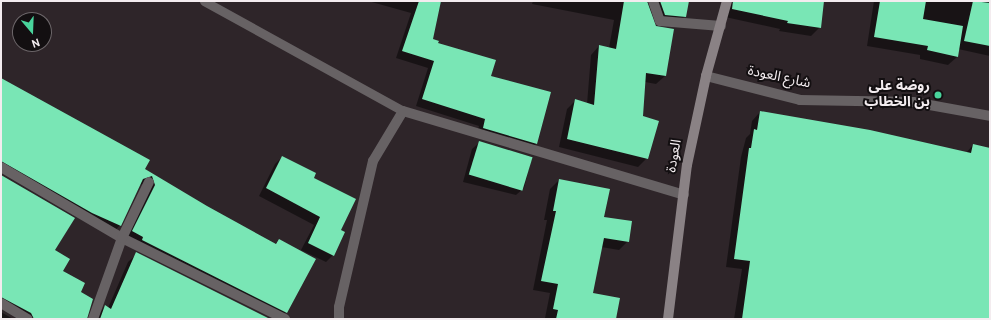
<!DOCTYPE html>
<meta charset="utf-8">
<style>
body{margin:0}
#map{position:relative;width:991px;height:320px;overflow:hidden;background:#2e2529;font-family:Overpass,"Noto Sans Arabic",sans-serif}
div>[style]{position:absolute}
.shadow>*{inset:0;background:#0007}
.building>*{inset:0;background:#79e6b5;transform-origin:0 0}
.service>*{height:9px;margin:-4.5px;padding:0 4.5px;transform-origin:4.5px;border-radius:4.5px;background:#676264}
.minor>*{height:10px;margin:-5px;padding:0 5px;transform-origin:5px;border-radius:5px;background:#676264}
.secondary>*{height:10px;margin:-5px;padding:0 5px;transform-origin:5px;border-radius:5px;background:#8a8285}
.dots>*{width:11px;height:11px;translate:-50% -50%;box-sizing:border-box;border:2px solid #130f11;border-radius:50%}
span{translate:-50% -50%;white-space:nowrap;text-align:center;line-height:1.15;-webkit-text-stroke:4px #130f11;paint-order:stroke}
.street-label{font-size:14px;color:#f3ecef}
.poi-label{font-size:14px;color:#f3ecef;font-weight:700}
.right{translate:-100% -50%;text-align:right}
.frame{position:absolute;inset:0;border:2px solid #f3ecef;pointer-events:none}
.north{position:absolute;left:12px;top:12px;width:40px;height:40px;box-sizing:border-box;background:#130f11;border:1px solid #6d676a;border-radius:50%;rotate:161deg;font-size:11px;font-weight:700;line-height:16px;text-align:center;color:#f3ecef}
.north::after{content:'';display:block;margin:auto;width:14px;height:18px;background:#49d49c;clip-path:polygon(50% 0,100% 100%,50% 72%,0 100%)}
</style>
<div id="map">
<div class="shadow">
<div style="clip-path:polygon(368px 1px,440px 1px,431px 39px,437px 44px,490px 76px,550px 93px,536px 144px,529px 151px,476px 135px,479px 126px,416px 106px,428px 68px,396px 58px,411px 13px)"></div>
<div style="clip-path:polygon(533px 1px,688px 1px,685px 16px,676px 25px,656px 23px,647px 4px,665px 76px,656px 84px,645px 82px,642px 117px,647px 158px,638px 167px,559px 147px,567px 109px,576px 100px,587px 104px,591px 55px,599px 46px,609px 48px,614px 20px,532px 4px)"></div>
<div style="clip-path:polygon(729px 1px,823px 1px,820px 27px,811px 36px,779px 31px,780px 29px,725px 17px)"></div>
<div style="clip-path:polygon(874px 1px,990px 1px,990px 56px,958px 49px,957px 57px,948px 65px,920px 59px,920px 55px,867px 46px)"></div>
<div style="clip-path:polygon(1px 79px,143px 170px,207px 207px,275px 244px,279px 240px,286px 312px,279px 319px,125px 240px,144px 184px,139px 185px,120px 225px,112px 234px,1px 172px)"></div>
<div style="clip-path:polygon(760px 112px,966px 153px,973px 145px,990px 149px,990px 319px,734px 319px,742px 269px,726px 267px,741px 157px,746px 138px,750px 134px,752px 121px)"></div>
<div style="clip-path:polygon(480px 142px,532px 157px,524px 188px,516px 195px,463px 182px,472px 149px)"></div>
<div style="clip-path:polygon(282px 157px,340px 231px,333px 255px,326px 262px,301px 250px,314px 225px,259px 196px,275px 164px)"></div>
<div style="clip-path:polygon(1px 176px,54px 250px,62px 271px,79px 292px,86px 319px,19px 319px,1px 308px)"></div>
<div style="clip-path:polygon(559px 180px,628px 241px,619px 250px,601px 247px,591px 294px,615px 319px,545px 318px,550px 293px,533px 290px,547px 220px,544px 220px,550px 189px)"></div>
<div style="clip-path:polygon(137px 254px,268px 319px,95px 319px,105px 306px,108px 308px,128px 262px)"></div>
<div style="clip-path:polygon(1px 312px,13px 319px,1px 319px)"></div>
</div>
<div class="building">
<div style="clip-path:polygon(419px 1px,441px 1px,433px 39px,439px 41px,438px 43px,496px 60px,491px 76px,551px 92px,537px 144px,483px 128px,485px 119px,422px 99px,434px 61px,402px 51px)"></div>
<div style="clip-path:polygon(624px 1px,647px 1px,656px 26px,674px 29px,666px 76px,646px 73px,643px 116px,659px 121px,648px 159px,567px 139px,575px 99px,594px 105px,599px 45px,616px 49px)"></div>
<div style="clip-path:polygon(660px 1px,689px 1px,686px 17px,665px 15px)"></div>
<div style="clip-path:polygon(733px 1px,824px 1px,821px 28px,787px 23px,788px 21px,732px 9px)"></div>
<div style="clip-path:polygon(880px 1px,926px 1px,923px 19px,963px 26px,958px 57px,927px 50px,928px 46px,874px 37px)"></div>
<div style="clip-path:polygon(973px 1px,990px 3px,990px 46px,964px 41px)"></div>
<div style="clip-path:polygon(1px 78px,150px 160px,145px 169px,207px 206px,276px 244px,279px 239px,316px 259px,287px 313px,142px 240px,143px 237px,132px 231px,155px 185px,152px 176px,143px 179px,121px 226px,92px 213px,1px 161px)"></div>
<div style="clip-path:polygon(760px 111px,870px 130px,971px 153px,973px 144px,990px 148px,990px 319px,742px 319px,750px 261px,734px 259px,749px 148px,751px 148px,754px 129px,757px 130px)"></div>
<div style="left:479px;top:141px;width:56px;height:35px;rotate:17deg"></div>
<div style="clip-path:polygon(282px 156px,316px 173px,314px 178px,356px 199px,341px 230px,345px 232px,334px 256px,308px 243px,320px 217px,266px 188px)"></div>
<div style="clip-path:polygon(1px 175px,75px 218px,55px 250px,70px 259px,63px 271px,85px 283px,81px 292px,93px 299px,87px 319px,34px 319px,31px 313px,1px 297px)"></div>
<div style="clip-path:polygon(559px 179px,610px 189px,604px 217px,632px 221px,629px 242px,604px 238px,593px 293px,620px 298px,616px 319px,556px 319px,558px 310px,553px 309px,558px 284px,541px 281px,556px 211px,553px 211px)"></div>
<div style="clip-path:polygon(136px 252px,270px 319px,100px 319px,105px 305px,111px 309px)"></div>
</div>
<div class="service">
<div style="left:204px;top:1px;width:227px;rotate:28.9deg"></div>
</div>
<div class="minor">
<div style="left:653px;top:1px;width:21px;rotate:71deg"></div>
<div style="left:660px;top:21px;width:61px;rotate:4.7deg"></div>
<div style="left:706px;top:76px;width:97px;rotate:14.3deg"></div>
<div style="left:800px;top:100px;width:113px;rotate:1deg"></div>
<div style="left:913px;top:102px;width:78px;rotate:10.3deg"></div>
<div style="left:1px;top:167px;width:140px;rotate:30.4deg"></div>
<div style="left:122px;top:238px;width:182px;rotate:26.4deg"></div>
<div style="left:1px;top:303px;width:31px;rotate:31deg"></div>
<div style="left:93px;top:319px;width:86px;rotate:-70.3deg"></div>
<div style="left:122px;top:238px;width:62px;rotate:-64.3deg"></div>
<div style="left:339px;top:319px;width:12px;rotate:-90deg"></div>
<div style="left:339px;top:307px;width:150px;rotate:-76.9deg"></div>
<div style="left:373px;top:161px;width:58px;rotate:-59deg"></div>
<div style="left:403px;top:111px;width:293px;rotate:16.6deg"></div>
</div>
<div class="secondary">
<div style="left:668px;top:319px;width:155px;rotate:-83deg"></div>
<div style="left:687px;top:165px;width:91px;rotate:-77.9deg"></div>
<div style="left:706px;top:76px;width:78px;rotate:-74.4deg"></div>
</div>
<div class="dots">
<div style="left:938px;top:95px;background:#49d49c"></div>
</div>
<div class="street-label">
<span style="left:779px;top:78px;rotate:12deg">شارع العودة</span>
<span style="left:675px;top:156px;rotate:-80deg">العودة</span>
</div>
<div class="poi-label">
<span class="right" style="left:930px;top:95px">روضة على<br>بن الخطاب</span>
</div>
<div class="frame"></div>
<div class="north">N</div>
</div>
